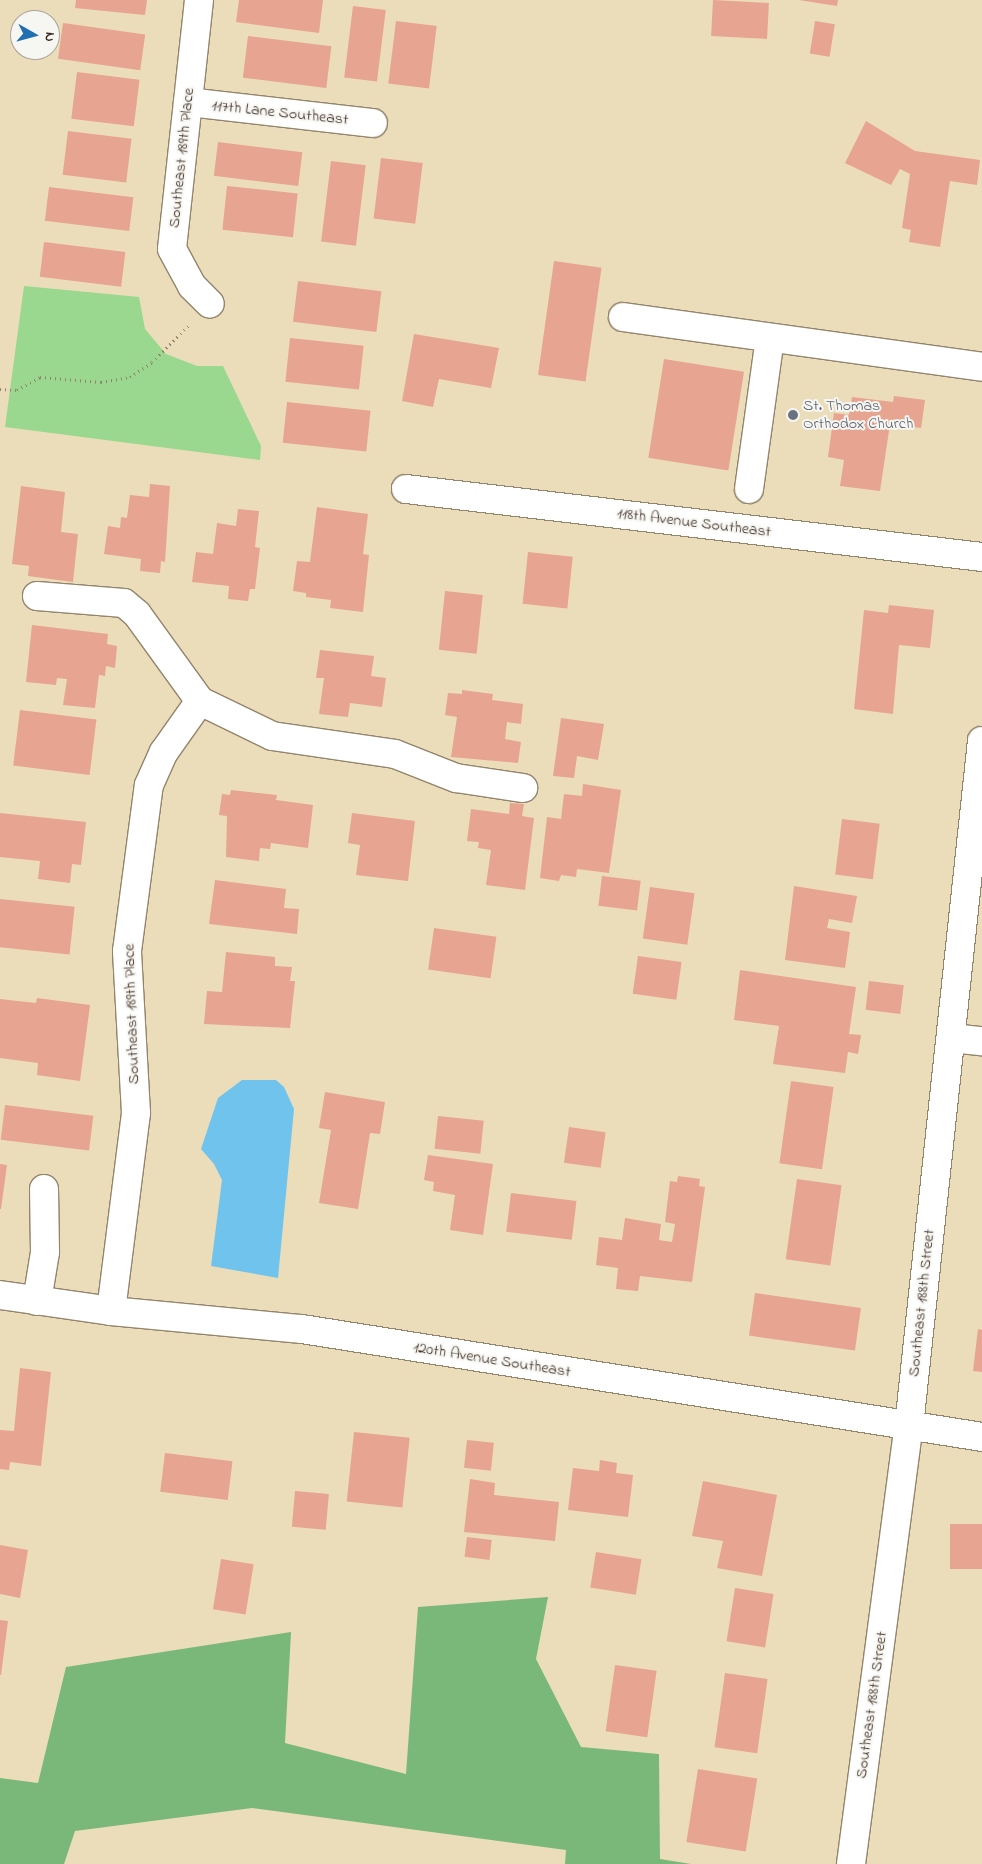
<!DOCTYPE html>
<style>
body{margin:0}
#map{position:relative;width:982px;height:1864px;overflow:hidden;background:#ebddba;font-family:"Indie Flower",sans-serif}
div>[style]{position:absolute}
.green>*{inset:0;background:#99d88e}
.forest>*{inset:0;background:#7ab879}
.water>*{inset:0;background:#6fc3ec}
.building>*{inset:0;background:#e6a491;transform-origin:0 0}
.path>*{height:3px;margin-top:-1.5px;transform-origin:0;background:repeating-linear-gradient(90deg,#93846c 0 1px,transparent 0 5px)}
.roads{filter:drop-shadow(1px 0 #93846c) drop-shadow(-1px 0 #93846c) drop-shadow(0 1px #93846c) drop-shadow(0 -1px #93846c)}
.minor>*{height:28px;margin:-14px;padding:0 14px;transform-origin:14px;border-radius:14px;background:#fff}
.dots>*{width:14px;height:14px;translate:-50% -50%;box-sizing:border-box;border:2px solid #f6f6f2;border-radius:50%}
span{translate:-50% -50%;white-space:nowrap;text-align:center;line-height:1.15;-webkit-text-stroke:4px #f6f6f2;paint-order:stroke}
.street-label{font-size:16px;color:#3b2a1e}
.worship-label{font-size:16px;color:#5b616d}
.left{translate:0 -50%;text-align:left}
.north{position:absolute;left:10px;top:10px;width:50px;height:50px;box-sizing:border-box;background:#f6f6f2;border:1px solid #aba49d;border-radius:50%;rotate:97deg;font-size:14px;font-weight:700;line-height:20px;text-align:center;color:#3b2a1e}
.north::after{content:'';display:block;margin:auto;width:18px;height:22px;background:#1f6fb2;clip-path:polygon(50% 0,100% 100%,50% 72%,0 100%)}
</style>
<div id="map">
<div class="green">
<div style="clip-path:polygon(24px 286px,139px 297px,145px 329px,166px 354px,197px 366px,223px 366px,261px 446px,260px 460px,5px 427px)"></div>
</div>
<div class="forest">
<div style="clip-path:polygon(548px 1597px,536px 1659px,581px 1747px,659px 1754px,660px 1859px,691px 1864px,565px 1864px,566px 1850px,252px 1808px,75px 1831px,64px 1864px,0 1864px,0 1778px,38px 1783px,66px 1667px,291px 1632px,285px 1743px,406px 1774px,418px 1607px)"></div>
</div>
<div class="water">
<div style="clip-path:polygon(242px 1080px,276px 1080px,284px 1087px,294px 1109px,278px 1278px,211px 1266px,222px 1180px,214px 1164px,201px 1149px,218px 1098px)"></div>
</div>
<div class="building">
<div style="clip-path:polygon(76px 0,147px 0,145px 15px,75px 8px)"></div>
<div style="clip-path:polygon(239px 0,323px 0,319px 33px,236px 22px)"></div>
<div style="left:713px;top:0;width:56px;height:36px;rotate:3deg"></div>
<div style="clip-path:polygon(799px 0,838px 0,837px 6px)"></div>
<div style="left:353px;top:6px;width:33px;height:72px;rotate:7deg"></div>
<div style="left:396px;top:21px;width:41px;height:63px;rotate:7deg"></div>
<div style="left:815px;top:21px;width:20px;height:33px;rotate:9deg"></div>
<div style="left:63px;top:23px;width:83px;height:36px;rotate:8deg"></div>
<div style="left:248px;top:36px;width:84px;height:42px;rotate:7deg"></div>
<div style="left:77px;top:72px;width:63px;height:47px;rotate:7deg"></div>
<div style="clip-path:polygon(866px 121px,915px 151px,980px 160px,977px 185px,950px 181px,940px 247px,909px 242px,911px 230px,902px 228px,910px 174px,900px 169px,891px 185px,845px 163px)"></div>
<div style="left:68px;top:131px;width:64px;height:44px;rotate:7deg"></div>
<div style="left:218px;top:142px;width:85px;height:34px;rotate:7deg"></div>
<div style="left:381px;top:158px;width:42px;height:61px;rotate:7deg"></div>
<div style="left:331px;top:161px;width:35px;height:81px;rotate:7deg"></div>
<div style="left:227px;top:186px;width:71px;height:44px;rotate:6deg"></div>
<div style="left:49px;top:187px;width:85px;height:34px;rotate:7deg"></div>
<div style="left:44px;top:242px;width:82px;height:35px;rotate:7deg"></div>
<div style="left:554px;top:261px;width:48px;height:115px;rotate:8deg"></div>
<div style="left:298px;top:281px;width:84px;height:41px;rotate:7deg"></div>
<div style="clip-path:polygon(414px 334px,499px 348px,491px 388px,439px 379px,433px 407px,402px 401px)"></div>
<div style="left:290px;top:338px;width:74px;height:44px;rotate:6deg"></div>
<div style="left:664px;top:359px;width:81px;height:100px;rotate:9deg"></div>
<div style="clip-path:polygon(894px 396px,925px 400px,921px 428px,890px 424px,880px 491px,840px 486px,844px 460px,828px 457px,834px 413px,849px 415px,852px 397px,893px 402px)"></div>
<div style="left:287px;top:402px;width:84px;height:41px;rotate:6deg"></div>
<div style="clip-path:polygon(150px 484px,170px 486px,165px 562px,161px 561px,160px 573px,140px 571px,141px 559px,104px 554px,108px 526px,120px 528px,121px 517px,127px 518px,130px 495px,149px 497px)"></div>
<div style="clip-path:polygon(21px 486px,65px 492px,61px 532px,78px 534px,73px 582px,28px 576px,29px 566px,12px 564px)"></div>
<div style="clip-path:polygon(317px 507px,368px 514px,363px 554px,369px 555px,363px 612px,330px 608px,331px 600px,306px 597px,306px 593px,293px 591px,297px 561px,310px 562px)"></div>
<div style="clip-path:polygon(238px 509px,259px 511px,255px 547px,260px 548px,255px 589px,250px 589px,248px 601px,228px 599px,229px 586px,192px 582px,196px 552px,213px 554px,217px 523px,236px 526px)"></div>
<div style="left:528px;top:552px;width:45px;height:52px;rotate:6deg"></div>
<div style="left:445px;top:591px;width:38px;height:59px;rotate:6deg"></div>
<div style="clip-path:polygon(889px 605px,934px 610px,930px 648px,899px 645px,893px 714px,854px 709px,864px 610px,888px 613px)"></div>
<div style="clip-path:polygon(32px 625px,108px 634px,107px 644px,117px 646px,115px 668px,106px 666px,105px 676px,99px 675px,95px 708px,63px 705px,67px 679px,57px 678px,56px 685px,26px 682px)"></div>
<div style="clip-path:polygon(320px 650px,374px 656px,371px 676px,386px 678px,382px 707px,350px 703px,348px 717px,319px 714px,324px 678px,316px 678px)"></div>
<div style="clip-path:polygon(462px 690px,493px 694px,492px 700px,523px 704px,521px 724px,507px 722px,505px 739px,521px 742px,518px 763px,451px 757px,457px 717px,445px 715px,448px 693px,462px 694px)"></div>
<div style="left:20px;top:710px;width:77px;height:56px;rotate:7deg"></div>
<div style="clip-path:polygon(561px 718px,604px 724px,598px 760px,577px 756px,574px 778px,553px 776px)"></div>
<div style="clip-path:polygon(583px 784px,621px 790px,609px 873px,577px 869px,576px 877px,561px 875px,559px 881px,540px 878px,547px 817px,561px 819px,564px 794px,582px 796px)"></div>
<div style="clip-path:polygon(231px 790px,277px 795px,276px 800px,313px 805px,308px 848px,271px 843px,270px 849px,260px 848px,259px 861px,226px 857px,227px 816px,219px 815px,222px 794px,230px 795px)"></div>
<div style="clip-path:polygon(510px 803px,524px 804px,522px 816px,534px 818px,525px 890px,486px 885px,491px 850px,478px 848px,479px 842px,467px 841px,471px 809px,509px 814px)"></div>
<div style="clip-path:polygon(0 813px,86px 822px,81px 865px,72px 864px,70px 883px,38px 879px,40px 861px,0 857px)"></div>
<div style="clip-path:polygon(352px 813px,415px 821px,408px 881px,356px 875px,360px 845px,348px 843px)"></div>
<div style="left:842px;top:819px;width:38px;height:56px;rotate:7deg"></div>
<div style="left:602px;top:876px;width:39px;height:30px;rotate:7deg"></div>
<div style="clip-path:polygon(215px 880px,286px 889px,284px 908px,299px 909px,297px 934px,209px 924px)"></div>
<div style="clip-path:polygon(794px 886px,857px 896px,852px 923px,829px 919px,827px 928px,850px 932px,845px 968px,785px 960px)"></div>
<div style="left:650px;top:887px;width:45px;height:52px;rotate:8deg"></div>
<div style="left:0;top:899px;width:75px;height:48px;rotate:6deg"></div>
<div style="left:434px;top:928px;width:63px;height:42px;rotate:8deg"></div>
<div style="clip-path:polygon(226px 952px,275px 957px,275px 966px,292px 967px,290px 981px,295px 981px,290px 1028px,204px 1024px,207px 991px,222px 992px)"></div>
<div style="left:638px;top:956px;width:44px;height:38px;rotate:8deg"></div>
<div style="clip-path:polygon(740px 970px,856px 987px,849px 1034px,861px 1035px,858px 1054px,848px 1052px,845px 1073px,773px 1064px,779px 1026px,734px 1020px)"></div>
<div style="left:869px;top:981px;width:35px;height:29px;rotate:7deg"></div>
<div style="clip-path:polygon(37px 998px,90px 1005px,80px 1081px,37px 1075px,38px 1063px,0 1058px,0 999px,36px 1003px)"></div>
<div style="left:791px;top:1081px;width:43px;height:83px;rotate:8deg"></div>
<div style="clip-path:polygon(325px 1092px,385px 1102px,380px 1134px,370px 1133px,358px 1209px,319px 1203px,331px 1130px,319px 1128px)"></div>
<div style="left:5px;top:1105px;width:89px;height:35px;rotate:7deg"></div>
<div style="left:438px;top:1116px;width:46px;height:33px;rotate:6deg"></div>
<div style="left:569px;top:1127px;width:37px;height:36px;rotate:8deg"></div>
<div style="clip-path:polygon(428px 1155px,493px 1164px,483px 1235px,450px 1230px,455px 1195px,433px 1191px,434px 1182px,424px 1180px)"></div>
<div style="clip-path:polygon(0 1164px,7px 1165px,1px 1209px,0 1209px)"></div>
<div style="clip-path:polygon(678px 1176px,700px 1179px,699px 1186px,705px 1187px,692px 1282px,640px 1276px,638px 1291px,616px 1289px,618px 1268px,596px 1265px,599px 1237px,622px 1240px,625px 1218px,661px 1224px,659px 1240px,672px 1242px,675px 1224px,665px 1222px,670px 1181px,677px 1182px)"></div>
<div style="left:797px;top:1179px;width:45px;height:81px;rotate:8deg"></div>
<div style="left:511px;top:1193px;width:66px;height:39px;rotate:7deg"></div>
<div style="left:755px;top:1293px;width:107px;height:43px;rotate:8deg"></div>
<div style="clip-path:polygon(978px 1329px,982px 1330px,982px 1372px,973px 1371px)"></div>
<div style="clip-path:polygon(20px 1368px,51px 1372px,41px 1466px,10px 1462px,9px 1470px,0 1469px,0 1430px,14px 1431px)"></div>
<div style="left:354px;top:1432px;width:56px;height:70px;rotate:6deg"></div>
<div style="left:467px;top:1440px;width:27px;height:28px;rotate:6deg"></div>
<div style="left:165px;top:1453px;width:68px;height:39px;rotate:7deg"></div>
<div style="clip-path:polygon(600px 1460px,617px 1463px,616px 1473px,633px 1475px,628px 1517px,568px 1510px,573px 1468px,599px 1471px)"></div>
<div style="clip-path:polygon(470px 1479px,495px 1483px,494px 1495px,559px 1502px,555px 1541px,464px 1532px)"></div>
<div style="clip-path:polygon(703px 1481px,777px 1495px,762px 1576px,717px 1568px,723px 1541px,692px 1536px)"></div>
<div style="left:295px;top:1491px;width:34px;height:36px;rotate:5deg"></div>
<div style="left:982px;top:1524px;width:45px;height:32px;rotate:90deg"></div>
<div style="left:467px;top:1537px;width:25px;height:20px;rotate:7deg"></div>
<div style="clip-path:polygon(0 1545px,28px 1550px,20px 1598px,0 1594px)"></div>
<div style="left:596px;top:1552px;width:46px;height:36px;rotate:9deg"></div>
<div style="left:221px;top:1559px;width:33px;height:51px;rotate:9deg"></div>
<div style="left:735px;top:1588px;width:39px;height:54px;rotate:9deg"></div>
<div style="clip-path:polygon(0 1620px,8px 1621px,1px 1675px,0 1675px)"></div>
<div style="left:615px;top:1665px;width:42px;height:67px;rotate:8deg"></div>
<div style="left:725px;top:1673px;width:43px;height:75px;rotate:8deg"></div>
<div style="left:698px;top:1769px;width:60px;height:74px;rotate:9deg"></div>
</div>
<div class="path">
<div style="left:0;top:389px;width:17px;rotate:3deg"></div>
<div style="left:17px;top:390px;width:26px;rotate:-29deg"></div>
<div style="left:40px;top:377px;width:61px;rotate:4.7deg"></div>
<div style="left:101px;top:382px;width:29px;rotate:-10deg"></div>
<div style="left:130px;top:377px;width:27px;rotate:-34deg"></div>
<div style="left:152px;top:362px;width:54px;rotate:-45deg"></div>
</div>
<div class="roads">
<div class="minor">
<div style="left:199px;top:0;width:250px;rotate:96.2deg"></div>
<div style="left:172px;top:249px;width:42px;rotate:61.6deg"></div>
<div style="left:192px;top:286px;width:25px;rotate:45deg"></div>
<div style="left:188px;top:102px;width:186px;rotate:6.5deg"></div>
<div style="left:623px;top:317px;width:362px;rotate:7.9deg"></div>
<div style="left:406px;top:489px;width:580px;rotate:6.73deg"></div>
<div style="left:749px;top:489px;width:152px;rotate:-82.1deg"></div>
<div style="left:37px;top:596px;width:87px;rotate:4.6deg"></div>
<div style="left:124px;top:603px;width:17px;rotate:40deg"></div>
<div style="left:137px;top:614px;width:107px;rotate:54.1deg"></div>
<div style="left:200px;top:701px;width:80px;rotate:25.9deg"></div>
<div style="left:272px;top:736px;width:124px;rotate:8.3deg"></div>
<div style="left:395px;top:754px;width:66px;rotate:21.5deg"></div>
<div style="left:456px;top:778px;width:68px;rotate:8.5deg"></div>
<div style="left:951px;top:1038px;width:31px;rotate:6deg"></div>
<div style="left:0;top:1295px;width:112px;rotate:8.2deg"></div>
<div style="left:111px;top:1311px;width:192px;rotate:5.4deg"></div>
<div style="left:302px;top:1329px;width:689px;rotate:9.02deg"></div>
<div style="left:37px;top:1301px;width:50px;rotate:-80.7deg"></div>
<div style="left:45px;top:1252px;width:63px;rotate:-90.9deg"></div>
<div style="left:111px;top:1311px;width:200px;rotate:-82.8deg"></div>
<div style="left:136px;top:1113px;width:162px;rotate:-93.2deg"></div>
<div style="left:127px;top:951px;width:167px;rotate:-82.5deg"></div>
<div style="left:149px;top:785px;width:36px;rotate:-66deg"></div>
<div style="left:164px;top:752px;width:62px;rotate:-54.8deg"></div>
<div style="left:851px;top:1864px;width:442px;rotate:-82.5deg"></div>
<div style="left:909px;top:1426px;width:689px;rotate:-83.92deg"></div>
</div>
</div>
<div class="dots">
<div style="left:793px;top:415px;background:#6b7280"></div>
</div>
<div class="street-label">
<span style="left:280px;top:113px;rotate:6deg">117th Lane Southeast</span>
<span style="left:182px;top:158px;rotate:-84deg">Southeast 189th Place</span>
<span style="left:694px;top:523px;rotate:7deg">118th Avenue Southeast</span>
<span style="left:132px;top:1014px;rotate:-92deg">Southeast 189th Place</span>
<span style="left:922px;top:1303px;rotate:-84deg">Southeast 188th Street</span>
<span style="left:492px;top:1360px;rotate:9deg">120th Avenue Southeast</span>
<span style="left:872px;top:1705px;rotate:-82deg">Southeast 188th Street</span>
</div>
<div class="worship-label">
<span class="left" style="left:803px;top:415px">St. Thomas<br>Orthodox Church</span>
</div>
<div class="north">N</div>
</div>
